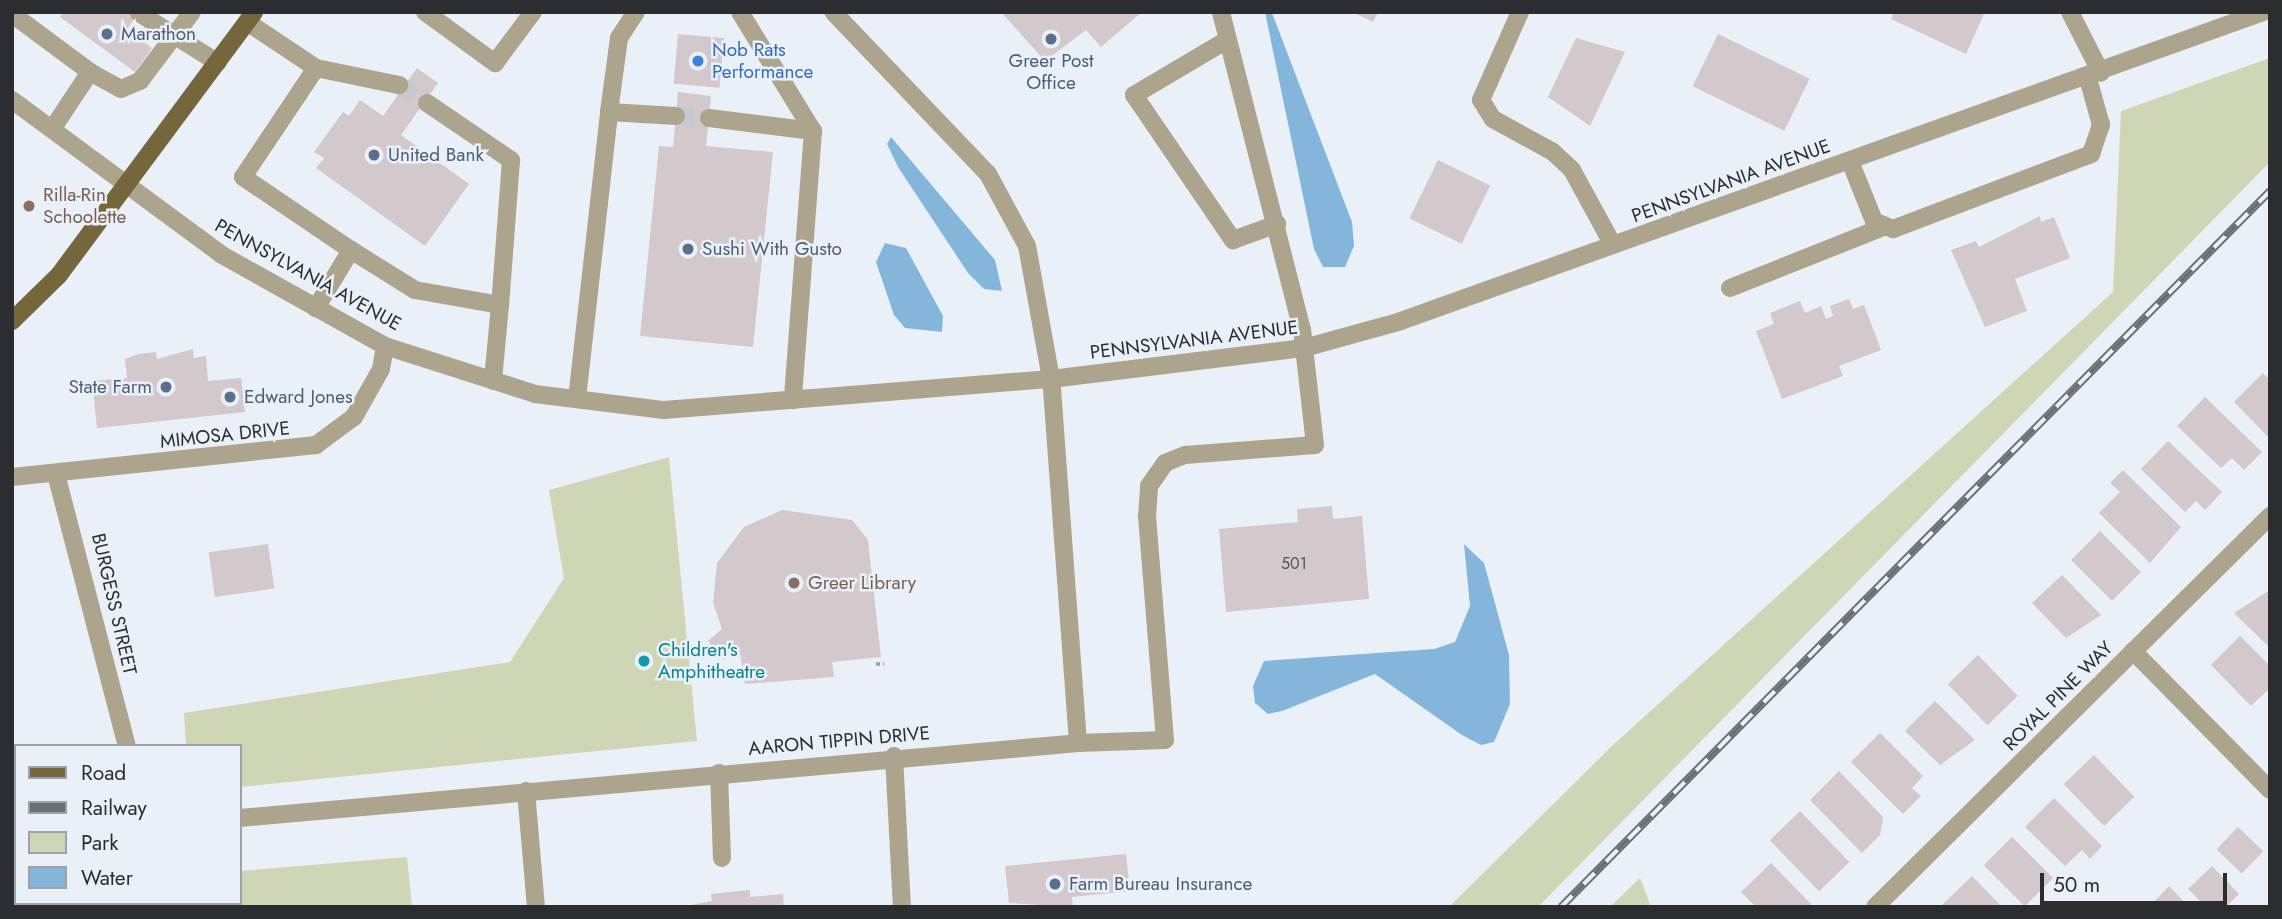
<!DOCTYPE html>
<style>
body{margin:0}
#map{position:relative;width:2282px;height:919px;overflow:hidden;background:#eaf0f7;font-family:Jost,sans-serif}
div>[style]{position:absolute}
.green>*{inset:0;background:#ced6b6}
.water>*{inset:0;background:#84b6db}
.building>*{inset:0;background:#d3c9cd;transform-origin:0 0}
.minor-tunnel>*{height:18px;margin-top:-9px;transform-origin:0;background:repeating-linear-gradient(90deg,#c4c9cf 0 18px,transparent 0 27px)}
.path>*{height:4.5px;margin-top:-2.25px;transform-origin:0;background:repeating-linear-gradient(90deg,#a2a7ac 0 3.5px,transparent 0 7px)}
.minor>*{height:18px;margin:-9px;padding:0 9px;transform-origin:9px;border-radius:9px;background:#ada48d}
.major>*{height:18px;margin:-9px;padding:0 9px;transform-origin:9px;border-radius:9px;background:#76663b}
.rail>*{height:8px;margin-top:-4px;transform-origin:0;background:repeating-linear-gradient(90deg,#eaf0f7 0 16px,#6b6e73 0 32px);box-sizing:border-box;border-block:2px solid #6b6e73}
.dots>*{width:19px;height:19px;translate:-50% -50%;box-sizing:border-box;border:4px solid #eaf0f7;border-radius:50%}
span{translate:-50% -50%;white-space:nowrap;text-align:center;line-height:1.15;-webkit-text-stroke:5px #eaf0f7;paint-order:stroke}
.number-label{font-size:16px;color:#555457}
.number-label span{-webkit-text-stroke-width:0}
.service-label{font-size:19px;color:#4e5e75}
.left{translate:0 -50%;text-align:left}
.right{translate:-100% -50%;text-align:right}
.shop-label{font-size:19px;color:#366cbe}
.street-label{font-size:19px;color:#2b2d30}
.education-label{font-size:19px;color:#785e54}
.culture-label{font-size:19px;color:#0d838f}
.frame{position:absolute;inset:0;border:14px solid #2b2d30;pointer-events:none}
.legend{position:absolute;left:14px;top:744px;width:228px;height:161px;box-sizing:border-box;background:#eaf0f7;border:2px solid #9ea2a7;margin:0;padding:9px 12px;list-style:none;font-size:21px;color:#2b2d30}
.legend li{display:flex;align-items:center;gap:14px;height:35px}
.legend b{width:35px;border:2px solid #9ea2a7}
.scale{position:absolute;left:2040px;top:873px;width:187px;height:32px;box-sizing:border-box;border:4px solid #2b2d30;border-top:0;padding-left:9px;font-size:21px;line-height:24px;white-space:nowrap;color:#2b2d30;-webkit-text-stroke:5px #eaf0f7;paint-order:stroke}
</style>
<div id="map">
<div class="green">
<div style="clip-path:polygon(2270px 58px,2270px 162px,1538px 907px,1449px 907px,1613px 745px,2113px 292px,2121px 111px)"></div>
<div style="clip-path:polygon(669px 457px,697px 741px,240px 787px,240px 746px,186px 746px,184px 713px,510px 662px,564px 578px,549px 490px)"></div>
<div style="clip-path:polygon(407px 857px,412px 907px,208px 907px,240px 903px,240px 871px)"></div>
<div style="clip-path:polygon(1640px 878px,1651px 907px,1610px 907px)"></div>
</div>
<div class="water">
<div style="clip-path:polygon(1265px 12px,1272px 13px,1352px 222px,1354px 246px,1345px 267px,1323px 267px,1314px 249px)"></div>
<div style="clip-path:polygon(891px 137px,995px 260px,1002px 291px,984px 289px,968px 273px,898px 167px,887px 144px)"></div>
<div style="clip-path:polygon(885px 243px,906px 248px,943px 316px,942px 332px,905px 328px,894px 315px,876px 262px)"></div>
<div style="clip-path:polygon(1464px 544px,1484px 563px,1509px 655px,1510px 704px,1494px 742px,1481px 745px,1462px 735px,1375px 674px,1282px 711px,1268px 714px,1255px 703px,1253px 686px,1264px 661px,1434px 649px,1455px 642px,1470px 606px)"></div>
</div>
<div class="building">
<div style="clip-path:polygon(64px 12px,139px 12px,127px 29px,152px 48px,135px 72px,60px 17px)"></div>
<div style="clip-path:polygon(993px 12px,1142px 12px,1101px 47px,1086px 30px,1045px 61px,1002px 13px)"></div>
<div style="clip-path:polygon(1352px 12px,1378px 12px,1373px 22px)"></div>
<div style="clip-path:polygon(1894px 12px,1985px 12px,1966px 54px,1891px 19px)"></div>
<div style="left:678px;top:34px;width:46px;height:50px;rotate:5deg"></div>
<div style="left:1718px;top:34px;width:102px;height:58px;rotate:26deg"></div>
<div style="clip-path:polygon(1576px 38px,1625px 52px,1590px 126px,1548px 97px)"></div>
<div style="clip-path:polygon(417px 68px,438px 83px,401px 135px,469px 184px,425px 246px,316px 168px,324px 158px,314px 152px,343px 112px,349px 116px,360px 100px,383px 116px)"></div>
<div style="clip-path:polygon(678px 92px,711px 96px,706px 146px,773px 152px,753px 347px,640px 336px,659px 146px,673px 147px)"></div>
<div style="left:1438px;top:160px;width:58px;height:65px;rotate:26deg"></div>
<div style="clip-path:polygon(2040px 216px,2041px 222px,2054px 217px,2070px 258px,2015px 279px,2027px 311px,1985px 327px,1951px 250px,1976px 241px,1979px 247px)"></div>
<div style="clip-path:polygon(1849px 299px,1853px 309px,1864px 305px,1881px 350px,1839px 366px,1843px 376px,1782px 399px,1756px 331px,1774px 324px,1770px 313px,1800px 301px,1805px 313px,1821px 306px,1826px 319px,1833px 316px,1830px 306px)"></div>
<div style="clip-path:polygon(193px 349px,194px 358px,206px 356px,208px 381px,241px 378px,245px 412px,97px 428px,92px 381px,127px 378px,125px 359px,139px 354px,156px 352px,157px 359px)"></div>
<div style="clip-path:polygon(2263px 373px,2270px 380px,2270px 439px,2234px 402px)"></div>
<div style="clip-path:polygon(2205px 397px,2262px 452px,2244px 470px,2232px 458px,2221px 468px,2177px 426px)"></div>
<div style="clip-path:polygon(2168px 441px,2222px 492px,2205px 510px,2196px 501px,2185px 512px,2141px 469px)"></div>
<div style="clip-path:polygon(2123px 470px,2181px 527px,2150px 563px,2099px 513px,2120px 492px,2110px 483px)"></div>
<div style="clip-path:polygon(1332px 506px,1333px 519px,1362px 516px,1369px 599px,1226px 612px,1219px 529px,1298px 522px,1297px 509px)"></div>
<div style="clip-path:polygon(782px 510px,852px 520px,868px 540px,881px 657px,832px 662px,834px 677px,745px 684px,739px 648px,724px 660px,708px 641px,722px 629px,713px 602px,717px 563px,744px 527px)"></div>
<div style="left:2100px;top:531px;width:58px;height:41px;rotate:45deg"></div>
<div style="left:268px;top:544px;width:45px;height:60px;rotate:82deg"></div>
<div style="clip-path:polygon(2062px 575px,2101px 615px,2066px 638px,2032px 603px)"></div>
<div style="clip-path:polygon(2270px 590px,2270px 648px,2234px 613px)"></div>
<div style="clip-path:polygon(2240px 636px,2270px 666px,2270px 688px,2251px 706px,2211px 665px)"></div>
<div style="left:1978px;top:655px;width:57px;height:42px;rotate:46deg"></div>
<div style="clip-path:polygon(1935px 701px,1975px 740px,1940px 765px,1905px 731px)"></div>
<div style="clip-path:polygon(1880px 733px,1923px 776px,1912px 788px,1921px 796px,1903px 814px,1851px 762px)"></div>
<div style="left:2094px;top:755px;width:58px;height:42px;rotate:46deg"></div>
<div style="clip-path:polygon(1839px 771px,1883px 817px,1880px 835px,1862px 853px,1810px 800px)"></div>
<div style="clip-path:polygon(2054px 798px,2102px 846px,2090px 859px,2082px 850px,2065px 866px,2025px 827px)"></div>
<div style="left:1800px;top:811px;width:71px;height:42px;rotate:46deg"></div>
<div style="left:2238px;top:827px;width:35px;height:31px;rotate:44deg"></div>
<div style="left:2012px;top:837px;width:58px;height:40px;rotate:45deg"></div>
<div style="clip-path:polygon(1126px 854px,1130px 891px,1072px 897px,1073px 907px,1009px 903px,1005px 866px)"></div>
<div style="clip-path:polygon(1771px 863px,1811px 904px,1809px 907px,1756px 907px,1741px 892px)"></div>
<div style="clip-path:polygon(2212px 866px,2239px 894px,2226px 907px,2206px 907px,2188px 889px)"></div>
<div style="clip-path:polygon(1972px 876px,2002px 907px,1942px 905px)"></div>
<div style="clip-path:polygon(2169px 886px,2189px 907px,2149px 907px)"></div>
<div style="clip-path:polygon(750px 890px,750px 897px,783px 894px,784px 907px,680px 907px,712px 901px,711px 894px)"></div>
</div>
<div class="minor-tunnel">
<div style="left:399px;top:85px;width:33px;rotate:33deg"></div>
<div style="left:676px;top:116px;width:33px;rotate:3deg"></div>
</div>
<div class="path">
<div style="left:876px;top:664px;width:8px"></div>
</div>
<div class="minor">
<div style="left:425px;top:12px;width:87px;rotate:36.1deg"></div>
<div style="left:495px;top:63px;width:64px;rotate:-53.3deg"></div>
<div style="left:740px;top:12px;width:140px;rotate:58.5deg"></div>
<div style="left:1520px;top:12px;width:96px;rotate:113.9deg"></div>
<div style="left:1481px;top:100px;width:22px;rotate:58deg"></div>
<div style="left:1493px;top:119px;width:68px;rotate:28.8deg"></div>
<div style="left:1553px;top:152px;width:26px;rotate:43deg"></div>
<div style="left:1572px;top:170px;width:85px;rotate:61.3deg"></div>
<div style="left:2070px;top:12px;width:68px;rotate:63.1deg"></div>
<div style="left:139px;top:13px;width:93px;rotate:32.3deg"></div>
<div style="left:12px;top:14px;width:97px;rotate:36.6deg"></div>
<div style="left:90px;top:72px;width:67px;rotate:123.5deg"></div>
<div style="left:247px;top:22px;width:83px;rotate:33.7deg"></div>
<div style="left:316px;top:68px;width:131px;rotate:123.8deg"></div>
<div style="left:243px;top:177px;width:130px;rotate:34.1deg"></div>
<div style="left:351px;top:250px;width:68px;rotate:121.1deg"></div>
<div style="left:1227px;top:40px;width:108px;rotate:149.4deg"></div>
<div style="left:1134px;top:95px;width:176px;rotate:55.7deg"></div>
<div style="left:1233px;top:240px;width:47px;rotate:-20deg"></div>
<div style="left:316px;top:68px;width:85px;rotate:11.6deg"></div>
<div style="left:90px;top:72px;width:35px;rotate:29deg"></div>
<div style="left:121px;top:89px;width:21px;rotate:-23deg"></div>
<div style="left:140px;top:81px;width:86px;rotate:-53deg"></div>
<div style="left:12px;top:100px;width:261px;rotate:36.4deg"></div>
<div style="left:222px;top:255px;width:187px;rotate:29.2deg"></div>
<div style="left:385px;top:346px;width:157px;rotate:17.7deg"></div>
<div style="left:535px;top:394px;width:130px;rotate:7.1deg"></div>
<div style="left:664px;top:410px;width:388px;rotate:-4.6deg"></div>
<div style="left:1051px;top:379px;width:255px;rotate:-7deg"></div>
<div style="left:1304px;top:348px;width:98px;rotate:-15.5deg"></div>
<div style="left:1398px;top:322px;width:919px;rotate:-19.72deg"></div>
<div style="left:427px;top:103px;width:102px;rotate:34.2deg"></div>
<div style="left:511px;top:160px;width:145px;rotate:94.3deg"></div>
<div style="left:609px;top:112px;width:75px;rotate:-82.3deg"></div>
<div style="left:619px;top:38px;width:31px;rotate:-57deg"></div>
<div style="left:709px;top:118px;width:105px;rotate:7.1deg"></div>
<div style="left:813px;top:131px;width:270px;rotate:94.3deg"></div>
<div style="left:1850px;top:161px;width:65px;rotate:68.2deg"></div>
<div style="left:1874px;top:221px;width:21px;rotate:23deg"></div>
<div style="left:1893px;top:229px;width:212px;rotate:-20.7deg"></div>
<div style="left:2091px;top:154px;width:31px;rotate:-71deg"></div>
<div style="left:2101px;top:125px;width:49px;rotate:-105.5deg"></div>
<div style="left:351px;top:250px;width:75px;rotate:32deg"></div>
<div style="left:415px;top:290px;width:86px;rotate:10deg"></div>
<div style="left:500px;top:305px;width:76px;rotate:95.3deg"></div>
<div style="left:1730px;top:288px;width:162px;rotate:-21.7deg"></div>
<div style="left:577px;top:399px;width:289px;rotate:-83.6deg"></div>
<div style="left:609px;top:112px;width:67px;rotate:3.4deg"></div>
<div style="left:56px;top:474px;width:281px;rotate:75.4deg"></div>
<div style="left:12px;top:477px;width:306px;rotate:-6deg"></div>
<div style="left:316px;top:445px;width:47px;rotate:-36.4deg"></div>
<div style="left:354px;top:417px;width:55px;rotate:-60.6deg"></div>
<div style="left:381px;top:369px;width:23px;rotate:-80deg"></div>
<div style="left:2133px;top:651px;width:195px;rotate:45.4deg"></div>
<div style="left:1078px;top:743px;width:87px;rotate:-2deg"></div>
<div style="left:1165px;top:740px;width:224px;rotate:-94.6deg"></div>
<div style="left:1147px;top:517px;width:31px;rotate:-86deg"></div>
<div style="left:1149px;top:486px;width:28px;rotate:-55deg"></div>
<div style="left:1165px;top:463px;width:22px;rotate:-22deg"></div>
<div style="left:1185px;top:455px;width:130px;rotate:-4.4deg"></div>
<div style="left:1315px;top:445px;width:116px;rotate:-96.4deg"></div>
<div style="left:1302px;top:330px;width:328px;rotate:-104.3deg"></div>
<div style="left:894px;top:756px;width:151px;rotate:87deg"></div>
<div style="left:719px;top:773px;width:85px;rotate:88deg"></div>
<div style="left:526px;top:791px;width:116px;rotate:85.1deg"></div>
<div style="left:240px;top:818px;width:841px;rotate:-5.11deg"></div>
<div style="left:1078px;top:743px;width:365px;rotate:-94.2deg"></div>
<div style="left:1051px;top:379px;width:135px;rotate:-100.2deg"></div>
<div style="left:1027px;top:246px;width:82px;rotate:-118.4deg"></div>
<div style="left:988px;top:174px;width:224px;rotate:-133.7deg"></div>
<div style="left:164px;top:903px;width:4px;rotate:76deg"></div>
<div style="left:31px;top:907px;width:6px;rotate:-45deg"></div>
<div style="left:1875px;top:907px;width:556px;rotate:-44.71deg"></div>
</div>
<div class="major">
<div style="left:12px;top:321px;width:66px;rotate:-44.4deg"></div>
<div style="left:59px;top:275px;width:327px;rotate:-53.4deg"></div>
</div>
<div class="rail">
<div style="left:1561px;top:907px;width:1008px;rotate:-45.28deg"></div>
</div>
<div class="dots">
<div style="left:107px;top:34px;background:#5c6f8a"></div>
<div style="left:1051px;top:39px;background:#5c6f8a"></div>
<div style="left:698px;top:61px;background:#3f7fe0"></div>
<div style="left:374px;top:155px;background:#5c6f8a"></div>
<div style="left:29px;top:206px;background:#8d6e63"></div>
<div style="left:688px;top:249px;background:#5c6f8a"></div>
<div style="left:166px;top:387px;background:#5c6f8a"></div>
<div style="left:230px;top:397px;background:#5c6f8a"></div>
<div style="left:794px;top:583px;background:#8d6e63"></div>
<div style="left:644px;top:661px;background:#0f9aa8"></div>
<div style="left:1055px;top:884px;background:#5c6f8a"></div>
</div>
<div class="number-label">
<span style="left:1294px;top:564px">501</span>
</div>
<div class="service-label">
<span class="left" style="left:121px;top:34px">Marathon</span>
<span style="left:1051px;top:72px">Greer Post<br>Office</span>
<span class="left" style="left:388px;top:155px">United Bank</span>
<span class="left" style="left:702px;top:249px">Sushi With Gusto</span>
<span class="right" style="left:152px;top:387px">State Farm</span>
<span class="left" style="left:244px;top:397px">Edward Jones</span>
<span class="left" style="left:1069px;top:884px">Farm Bureau Insurance</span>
</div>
<div class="shop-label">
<span class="left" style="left:712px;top:61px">Nob Rats<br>Performance</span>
</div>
<div class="street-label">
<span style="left:1731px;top:181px;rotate:-20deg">PENNSYLVANIA AVENUE</span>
<span style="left:308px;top:275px;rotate:29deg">PENNSYLVANIA AVENUE</span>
<span style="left:1194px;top:340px;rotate:-7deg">PENNSYLVANIA AVENUE</span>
<span style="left:225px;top:435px;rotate:-6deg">MIMOSA DRIVE</span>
<span style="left:114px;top:604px;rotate:77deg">BURGESS STREET</span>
<span style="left:2058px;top:696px;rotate:-45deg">ROYAL PINE WAY</span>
<span style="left:839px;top:741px;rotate:-5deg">AARON TIPPIN DRIVE</span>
</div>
<div class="education-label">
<span class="left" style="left:43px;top:206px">Rilla-Rin<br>Schoolette</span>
<span class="left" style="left:808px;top:583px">Greer Library</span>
</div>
<div class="culture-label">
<span class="left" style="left:658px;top:661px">Children's<br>Amphitheatre</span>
</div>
<div class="frame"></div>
<ul class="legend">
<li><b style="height:9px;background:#76663b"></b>Road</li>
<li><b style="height:9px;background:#6b6e73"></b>Railway</li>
<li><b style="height:19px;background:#ced6b6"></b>Park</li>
<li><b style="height:19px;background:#84b6db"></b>Water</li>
</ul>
<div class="scale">50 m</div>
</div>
